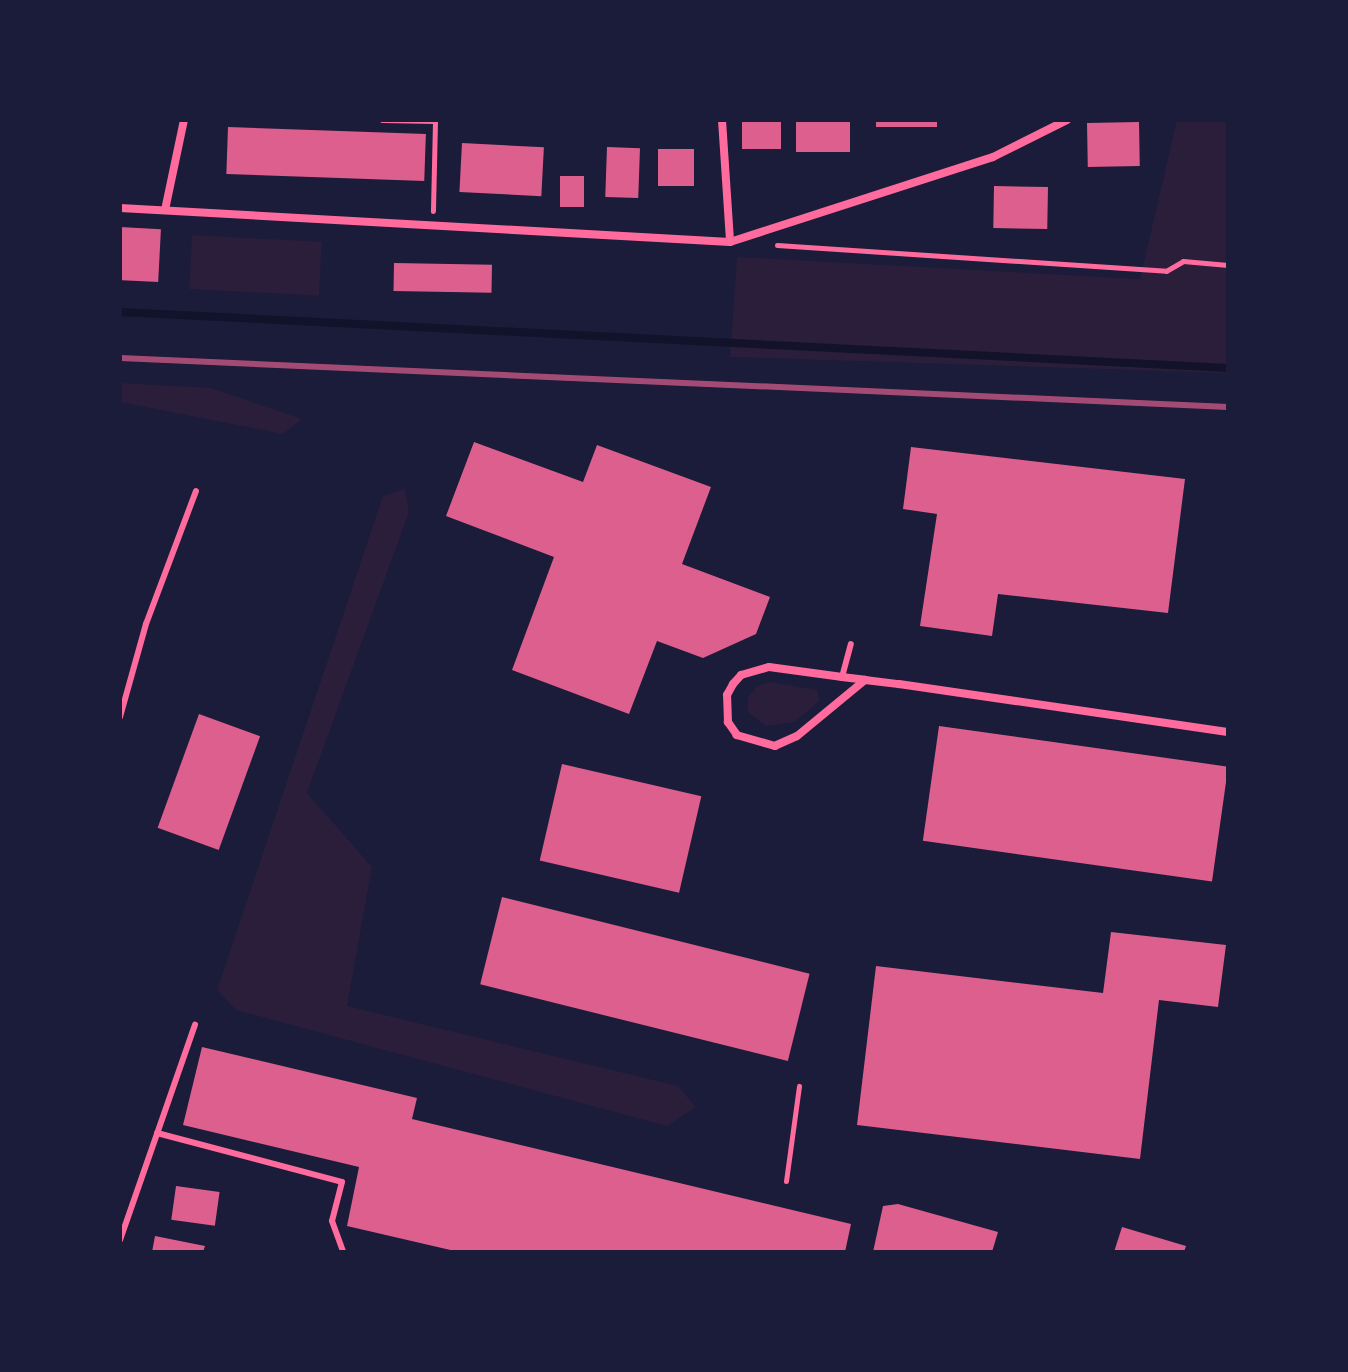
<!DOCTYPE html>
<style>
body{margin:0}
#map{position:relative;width:1348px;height:1372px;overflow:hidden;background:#1b1b3a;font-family:"Varela Round",sans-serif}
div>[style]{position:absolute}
.green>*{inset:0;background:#2a1e3b;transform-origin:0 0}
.stream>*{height:8px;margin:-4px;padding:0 4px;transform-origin:4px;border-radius:4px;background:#12122b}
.building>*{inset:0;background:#dd5f8e;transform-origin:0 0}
.path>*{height:5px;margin:-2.5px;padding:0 2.5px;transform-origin:2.5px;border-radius:2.5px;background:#ff6b9d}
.service>*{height:6px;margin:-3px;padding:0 3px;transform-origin:3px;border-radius:3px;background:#ff6b9d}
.minor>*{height:8px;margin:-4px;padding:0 4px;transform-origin:4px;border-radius:4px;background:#ff6b9d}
.rail>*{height:6px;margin:-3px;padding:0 3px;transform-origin:3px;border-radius:3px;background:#a44b75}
span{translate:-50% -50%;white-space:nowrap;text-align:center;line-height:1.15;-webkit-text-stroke:7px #1b1b3a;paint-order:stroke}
.frame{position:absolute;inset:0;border:122px solid #1b1b3a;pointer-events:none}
</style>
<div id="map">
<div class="green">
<div style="clip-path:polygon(1177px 120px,1228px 120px,1228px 373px,730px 357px,737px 257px,1140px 279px)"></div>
<div style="left:192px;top:235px;width:130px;height:54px;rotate:3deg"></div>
<div style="clip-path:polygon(120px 383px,211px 388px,302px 419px,283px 434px,120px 402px)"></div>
<div style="clip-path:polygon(405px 489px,409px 512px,307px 793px,372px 867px,347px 1006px,678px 1086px,696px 1107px,667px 1126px,236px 1010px,217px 990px,383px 496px)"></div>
<div style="clip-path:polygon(770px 682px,817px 690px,820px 701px,794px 722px,766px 726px,748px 712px,748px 698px,757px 686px)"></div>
</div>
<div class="stream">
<div style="left:120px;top:312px;width:1109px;rotate:2.89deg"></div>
</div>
<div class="building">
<div style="left:742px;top:120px;width:39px;height:29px"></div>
<div style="left:796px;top:120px;width:54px;height:32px"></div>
<div style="left:876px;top:120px;width:61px;height:7px"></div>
<div style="left:1139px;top:122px;width:44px;height:52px;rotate:89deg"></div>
<div style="left:228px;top:127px;width:198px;height:47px;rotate:2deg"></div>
<div style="left:462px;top:143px;width:82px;height:49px;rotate:3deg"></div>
<div style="left:607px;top:147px;width:33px;height:50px;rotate:2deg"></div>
<div style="left:658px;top:149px;width:36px;height:37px"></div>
<div style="left:560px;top:176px;width:24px;height:31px"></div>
<div style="left:994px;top:186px;width:54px;height:42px;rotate:1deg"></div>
<div style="left:120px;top:227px;width:41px;height:53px;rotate:3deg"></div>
<div style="left:394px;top:263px;width:98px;height:28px;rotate:1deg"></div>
<div style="clip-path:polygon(474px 442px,583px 482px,597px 445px,711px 487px,682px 564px,770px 597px,756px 634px,703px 658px,657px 641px,629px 714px,512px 670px,554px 557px,446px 516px)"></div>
<div style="clip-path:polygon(911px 447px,1185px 479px,1168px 613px,998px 594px,992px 636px,920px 626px,937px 514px,903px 509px)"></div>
<div style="left:199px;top:714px;width:65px;height:121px;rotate:20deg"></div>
<div style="left:939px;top:726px;width:292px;height:116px;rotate:8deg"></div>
<div style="left:562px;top:764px;width:143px;height:99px;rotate:13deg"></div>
<div style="left:502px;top:897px;width:317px;height:90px;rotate:14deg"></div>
<div style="clip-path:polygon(1111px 932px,1226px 945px,1218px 1007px,1159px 1000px,1140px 1159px,857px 1125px,876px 966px,1103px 993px)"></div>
<div style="clip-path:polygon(202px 1047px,417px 1098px,412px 1119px,851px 1224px,845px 1252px,459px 1252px,347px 1226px,359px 1167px,183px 1125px)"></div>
<div style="left:176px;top:1186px;width:44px;height:34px;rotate:8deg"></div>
<div style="clip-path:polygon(898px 1204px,998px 1232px,992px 1252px,873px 1252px,883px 1206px)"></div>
<div style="clip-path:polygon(1122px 1227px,1186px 1246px,1184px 1252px,1114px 1252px)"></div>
<div style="clip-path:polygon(155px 1236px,205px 1246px,203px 1252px,152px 1252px)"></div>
</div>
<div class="path">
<div style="left:382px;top:120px;width:53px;rotate:1.1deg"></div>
<div style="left:435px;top:121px;width:90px;rotate:91.3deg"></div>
<div style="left:777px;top:245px;width:390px;rotate:3.8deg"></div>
<div style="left:1166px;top:271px;width:20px;rotate:-30deg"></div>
<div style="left:1183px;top:261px;width:45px;rotate:5.1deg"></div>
<div style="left:786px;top:1181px;width:96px;rotate:-82.2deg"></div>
</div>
<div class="service">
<div style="left:842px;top:677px;width:34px;rotate:-75deg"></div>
<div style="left:120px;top:717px;width:97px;rotate:-74.4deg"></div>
<div style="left:146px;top:624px;width:142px;rotate:-69.4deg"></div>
<div style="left:157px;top:1133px;width:191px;rotate:14.8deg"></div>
<div style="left:342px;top:1182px;width:40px;rotate:104.4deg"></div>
<div style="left:332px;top:1221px;width:33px;rotate:70deg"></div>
<div style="left:120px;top:1240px;width:228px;rotate:-70.8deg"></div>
</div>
<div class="minor">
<div style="left:722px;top:120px;width:122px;rotate:86.2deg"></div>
<div style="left:120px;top:208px;width:611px;rotate:3.19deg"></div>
<div style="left:730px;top:242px;width:276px;rotate:-17.9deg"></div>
<div style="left:993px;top:157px;width:83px;rotate:-26.6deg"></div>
<div style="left:165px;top:210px;width:92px;rotate:-78.1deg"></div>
<div style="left:865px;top:680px;width:88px;rotate:140.5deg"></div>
<div style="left:797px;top:736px;width:24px;rotate:156deg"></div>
<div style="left:775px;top:746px;width:40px;rotate:-164deg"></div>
<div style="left:737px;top:735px;width:16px;rotate:-125deg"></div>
<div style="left:728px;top:722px;width:27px;rotate:-92deg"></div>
<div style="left:727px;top:695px;width:13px;rotate:-61deg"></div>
<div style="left:733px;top:684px;width:12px;rotate:-48deg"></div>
<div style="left:741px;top:675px;width:29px;rotate:-16deg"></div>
<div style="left:769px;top:667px;width:74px;rotate:7.8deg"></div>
<div style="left:842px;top:677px;width:23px;rotate:7deg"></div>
<div style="left:865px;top:680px;width:34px;rotate:7deg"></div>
<div style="left:899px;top:684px;width:332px;rotate:8.3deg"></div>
</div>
<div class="rail">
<div style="left:120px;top:358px;width:1109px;rotate:2.53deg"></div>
</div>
<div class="frame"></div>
</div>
